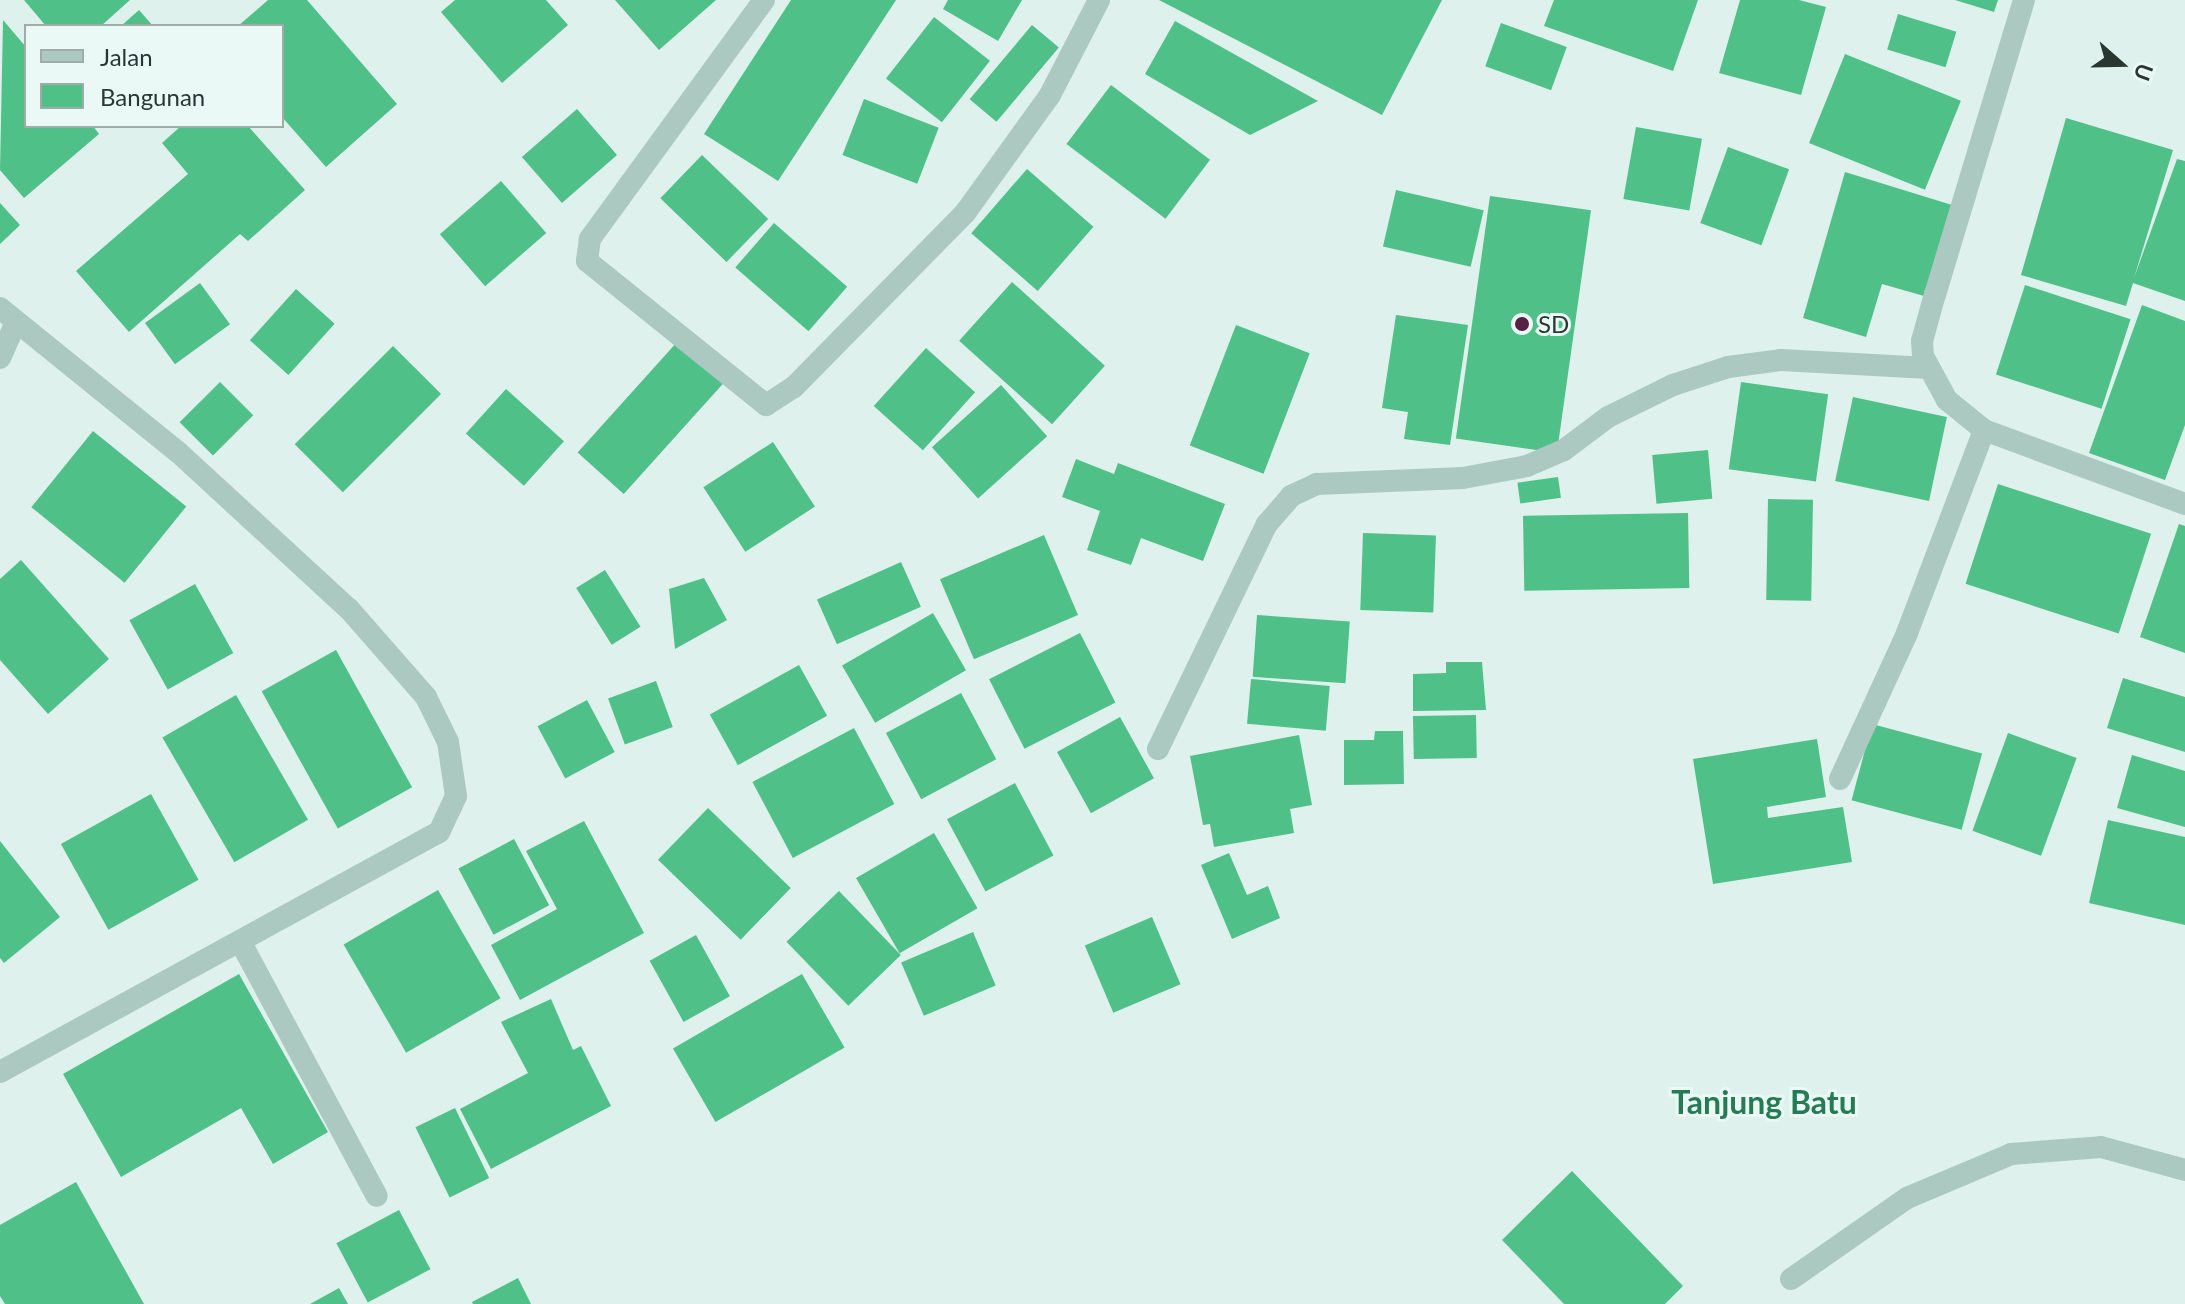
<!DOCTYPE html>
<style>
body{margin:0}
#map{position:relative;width:2185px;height:1304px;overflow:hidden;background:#def1ed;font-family:Lato,sans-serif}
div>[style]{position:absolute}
.building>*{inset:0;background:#4ec088;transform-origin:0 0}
.minor>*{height:22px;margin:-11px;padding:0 11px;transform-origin:11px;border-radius:11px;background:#abc9c1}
.dots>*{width:22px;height:22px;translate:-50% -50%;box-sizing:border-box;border:4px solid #ebf9f6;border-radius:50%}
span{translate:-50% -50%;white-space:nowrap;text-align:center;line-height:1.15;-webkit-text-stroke:6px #ebf9f6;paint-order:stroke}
.poi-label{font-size:24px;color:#2a3731}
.left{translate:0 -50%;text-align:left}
.district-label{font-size:32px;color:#267c52;font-weight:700}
.legend{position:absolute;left:24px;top:24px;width:260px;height:104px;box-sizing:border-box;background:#ebf9f6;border:2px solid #9eaba7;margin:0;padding:10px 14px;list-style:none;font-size:24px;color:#2a3731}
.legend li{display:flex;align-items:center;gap:16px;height:40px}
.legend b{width:40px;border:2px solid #9eaba7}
.north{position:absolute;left:2081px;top:24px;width:80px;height:80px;-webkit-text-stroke:6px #ebf9f6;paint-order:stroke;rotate:110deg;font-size:22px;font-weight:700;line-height:32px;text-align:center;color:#2a3731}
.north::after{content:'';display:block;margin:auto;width:28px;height:36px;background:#2a3731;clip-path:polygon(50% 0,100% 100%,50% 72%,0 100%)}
</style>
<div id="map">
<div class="building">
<div style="clip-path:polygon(24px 0,130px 0,101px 26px,46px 26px)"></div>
<div style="clip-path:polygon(268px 0,307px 0,397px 104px,326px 167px,282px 117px,282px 26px,238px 26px)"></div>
<div style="clip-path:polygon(455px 0,546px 0,568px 25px,502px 83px,441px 12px)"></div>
<div style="clip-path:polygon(615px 0,716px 0,659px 50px)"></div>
<div style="clip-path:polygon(791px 0,896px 0,778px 181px,704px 134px)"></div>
<div style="clip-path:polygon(948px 0,1022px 0,998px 41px,943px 9px)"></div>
<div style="clip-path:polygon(1159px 0,1442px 0,1382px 115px)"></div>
<div style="clip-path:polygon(1554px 0,1698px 0,1673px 71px,1544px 26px)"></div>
<div style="clip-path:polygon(1740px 0,1799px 0,1826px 7px,1801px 95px,1719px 73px)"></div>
<div style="clip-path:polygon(1955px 0,1998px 0,1994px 12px)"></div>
<div style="clip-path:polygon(139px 10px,153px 26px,121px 26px)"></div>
<div style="left:1898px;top:14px;width:61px;height:37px;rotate:17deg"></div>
<div style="left:934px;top:17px;width:71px;height:78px;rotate:38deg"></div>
<div style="clip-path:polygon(3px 20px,26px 47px,26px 126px,93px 126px,99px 134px,24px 198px,0 170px)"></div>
<div style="clip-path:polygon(1175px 21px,1318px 101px,1250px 135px,1145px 74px)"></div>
<div style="left:1501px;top:23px;width:70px;height:46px;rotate:20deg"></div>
<div style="left:1032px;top:25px;width:35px;height:97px;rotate:40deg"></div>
<div style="left:1845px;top:54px;width:125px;height:96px;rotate:22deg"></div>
<div style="left:1111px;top:85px;width:124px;height:74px;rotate:37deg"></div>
<div style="left:864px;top:99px;width:80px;height:60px;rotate:21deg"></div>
<div style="left:577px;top:109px;width:61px;height:73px;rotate:49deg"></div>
<div style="clip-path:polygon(2066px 118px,2173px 150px,2134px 278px,2177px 159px,2185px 161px,2185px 301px,2133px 283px,2126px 306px,2021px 275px)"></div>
<div style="clip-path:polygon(181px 126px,248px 126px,305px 190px,248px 241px,240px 234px,129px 332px,76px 271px,188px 174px,162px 143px)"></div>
<div style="left:1636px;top:127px;width:67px;height:73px;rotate:10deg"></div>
<div style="left:1728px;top:147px;width:65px;height:81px;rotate:20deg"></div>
<div style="left:702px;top:155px;width:92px;height:60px;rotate:44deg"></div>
<div style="left:1027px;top:169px;width:88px;height:85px;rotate:41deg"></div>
<div style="clip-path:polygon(1845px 172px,1952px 205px,1924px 296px,1882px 284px,1866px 337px,1803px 318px)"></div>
<div style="left:501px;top:181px;width:69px;height:81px;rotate:49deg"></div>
<div style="left:1396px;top:190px;width:90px;height:58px;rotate:13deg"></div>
<div style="left:1490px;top:196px;width:102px;height:245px;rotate:8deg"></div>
<div style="clip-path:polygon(0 203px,20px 225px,0 244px)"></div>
<div style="left:774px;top:223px;width:97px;height:59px;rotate:41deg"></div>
<div style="left:1012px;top:282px;width:125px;height:79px;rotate:42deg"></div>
<div style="left:200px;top:283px;width:51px;height:68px;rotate:54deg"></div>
<div style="left:2025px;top:285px;width:111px;height:94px;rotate:18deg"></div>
<div style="left:296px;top:289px;width:52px;height:69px;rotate:42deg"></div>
<div style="clip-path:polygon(2142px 305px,2185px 321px,2185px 425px,2165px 480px,2089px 453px)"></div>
<div style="clip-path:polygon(1396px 315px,1468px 325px,1450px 445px,1404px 439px,1408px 412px,1382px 408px)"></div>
<div style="left:1236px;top:325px;width:79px;height:129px;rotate:21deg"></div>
<div style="left:678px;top:341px;width:62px;height:150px;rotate:42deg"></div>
<div style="left:393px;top:346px;width:68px;height:139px;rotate:45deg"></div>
<div style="left:926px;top:348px;width:66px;height:78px;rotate:42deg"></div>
<div style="left:220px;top:382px;width:47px;height:57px;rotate:45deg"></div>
<div style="left:1741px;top:382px;width:88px;height:88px;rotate:8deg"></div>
<div style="left:1001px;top:385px;width:69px;height:93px;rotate:48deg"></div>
<div style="left:506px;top:389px;width:78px;height:60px;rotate:42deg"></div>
<div style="left:1853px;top:397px;width:96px;height:86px;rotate:12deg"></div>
<div style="left:93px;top:431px;width:120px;height:98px;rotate:39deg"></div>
<div style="left:773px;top:442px;width:77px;height:83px;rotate:57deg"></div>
<div style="left:1708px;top:450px;width:49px;height:56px;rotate:85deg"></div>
<div style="clip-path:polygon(1076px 459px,1114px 474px,1118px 463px,1225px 504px,1203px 561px,1141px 538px,1131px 565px,1087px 550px,1100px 511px,1062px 497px)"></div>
<div style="left:1558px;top:477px;width:21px;height:41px;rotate:82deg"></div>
<div style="left:1998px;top:484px;width:161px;height:105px;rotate:18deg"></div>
<div style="left:1768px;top:499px;width:45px;height:101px;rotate:1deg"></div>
<div style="left:1688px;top:513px;width:75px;height:165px;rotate:89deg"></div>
<div style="clip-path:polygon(2179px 524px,2185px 526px,2185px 653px,2140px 637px)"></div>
<div style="left:1363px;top:533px;width:73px;height:77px;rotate:2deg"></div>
<div style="left:1044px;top:535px;width:87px;height:113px;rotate:67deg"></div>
<div style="clip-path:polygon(21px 560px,109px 659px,48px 714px,0 660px,0 579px)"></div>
<div style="left:901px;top:562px;width:49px;height:92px;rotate:66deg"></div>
<div style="left:605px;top:570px;width:67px;height:34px;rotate:58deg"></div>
<div style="clip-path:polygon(704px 578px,727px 620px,675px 649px,669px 589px)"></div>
<div style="left:195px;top:584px;width:79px;height:75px;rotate:61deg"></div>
<div style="left:933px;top:613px;width:66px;height:105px;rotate:60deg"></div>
<div style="left:1257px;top:615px;width:93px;height:62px;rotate:4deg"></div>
<div style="left:1080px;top:633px;width:78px;height:102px;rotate:63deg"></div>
<div style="left:336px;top:650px;width:157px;height:85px;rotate:61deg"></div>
<div style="clip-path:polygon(1446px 662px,1482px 662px,1486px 710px,1413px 711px,1413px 674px,1446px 673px)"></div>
<div style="left:799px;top:665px;width:58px;height:102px;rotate:61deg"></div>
<div style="clip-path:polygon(2123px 678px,2185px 697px,2185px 752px,2107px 728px)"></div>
<div style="left:1251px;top:679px;width:79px;height:45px;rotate:5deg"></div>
<div style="left:656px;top:681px;width:49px;height:51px;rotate:70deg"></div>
<div style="left:961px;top:693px;width:75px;height:85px;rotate:62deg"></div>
<div style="left:236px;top:695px;width:144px;height:85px;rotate:60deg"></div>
<div style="left:587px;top:700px;width:59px;height:56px;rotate:62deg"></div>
<div style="left:1476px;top:715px;width:43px;height:63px;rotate:89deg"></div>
<div style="left:1120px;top:717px;width:70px;height:72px;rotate:61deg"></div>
<div style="left:1872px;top:724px;width:114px;height:79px;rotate:15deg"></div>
<div style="left:854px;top:728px;width:86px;height:115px;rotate:62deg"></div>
<div style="clip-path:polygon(1375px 731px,1403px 731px,1404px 784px,1344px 785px,1344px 740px,1374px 740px)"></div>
<div style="left:2008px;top:733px;width:73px;height:104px;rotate:20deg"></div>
<div style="clip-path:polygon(1299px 735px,1312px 805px,1290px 809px,1294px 833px,1214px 847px,1210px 824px,1203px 825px,1190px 756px)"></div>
<div style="clip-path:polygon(1817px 739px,1826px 797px,1767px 807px,1768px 818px,1843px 807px,1852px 862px,1713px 884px,1693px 759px)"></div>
<div style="clip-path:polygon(2132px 755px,2185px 771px,2185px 827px,2117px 808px)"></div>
<div style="left:1015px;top:783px;width:82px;height:77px;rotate:62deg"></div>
<div style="left:151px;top:794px;width:98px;height:103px;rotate:61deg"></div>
<div style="left:708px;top:808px;width:115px;height:72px;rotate:44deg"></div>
<div style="clip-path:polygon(2108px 820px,2185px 837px,2185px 925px,2089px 903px)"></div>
<div style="clip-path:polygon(584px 821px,644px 933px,520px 1000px,491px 945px,557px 909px,526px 851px)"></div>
<div style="left:934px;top:833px;width:87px;height:90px;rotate:60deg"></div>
<div style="left:514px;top:839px;width:75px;height:63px;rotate:62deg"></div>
<div style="clip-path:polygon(0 841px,60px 917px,4px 963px,0 958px)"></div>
<div style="clip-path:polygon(1229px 853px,1247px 895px,1268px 886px,1280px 918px,1232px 939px,1201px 865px)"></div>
<div style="left:438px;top:890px;width:125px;height:109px;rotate:60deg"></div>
<div style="left:839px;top:891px;width:89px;height:73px;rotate:46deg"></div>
<div style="left:1152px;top:917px;width:73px;height:73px;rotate:67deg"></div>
<div style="left:973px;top:932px;width:58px;height:78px;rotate:67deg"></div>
<div style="left:696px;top:935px;width:70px;height:53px;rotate:61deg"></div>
<div style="clip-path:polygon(239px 974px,328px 1132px,273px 1164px,241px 1108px,121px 1177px,63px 1074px)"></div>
<div style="left:802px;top:974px;width:85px;height:149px;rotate:60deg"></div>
<div style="clip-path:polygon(551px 999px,573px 1050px,581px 1046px,611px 1106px,491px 1169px,460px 1109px,528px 1073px,501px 1022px)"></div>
<div style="left:455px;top:1108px;width:78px;height:44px;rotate:64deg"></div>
<div style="clip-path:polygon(1572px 1171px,1683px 1286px,1665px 1304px,1564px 1304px,1502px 1240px)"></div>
<div style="clip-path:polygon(76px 1182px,144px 1304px,5px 1304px,0 1296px,0 1225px)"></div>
<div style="left:399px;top:1210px;width:67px;height:71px;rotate:62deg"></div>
<div style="clip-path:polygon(518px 1278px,531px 1304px,473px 1304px,472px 1302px)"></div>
<div style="clip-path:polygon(339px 1288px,348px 1304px,310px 1304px)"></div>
</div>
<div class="minor">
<div style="left:764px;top:0;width:296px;rotate:126.1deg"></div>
<div style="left:590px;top:239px;width:22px;rotate:98deg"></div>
<div style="left:587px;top:261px;width:230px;rotate:38.8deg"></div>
<div style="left:766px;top:405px;width:33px;rotate:-33deg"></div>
<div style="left:794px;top:387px;width:244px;rotate:-45.5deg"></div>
<div style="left:965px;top:213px;width:145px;rotate:-54.2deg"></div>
<div style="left:1050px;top:95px;width:107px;rotate:-62.7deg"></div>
<div style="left:2024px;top:0;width:307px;rotate:106.8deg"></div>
<div style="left:1935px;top:294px;width:49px;rotate:105.5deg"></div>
<div style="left:1922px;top:341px;width:15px;rotate:86deg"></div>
<div style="left:1923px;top:356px;width:50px;rotate:61.4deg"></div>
<div style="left:1947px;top:400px;width:48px;rotate:39deg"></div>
<div style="left:1984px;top:430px;width:214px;rotate:20.2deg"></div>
<div style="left:0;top:308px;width:229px;rotate:39deg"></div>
<div style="left:178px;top:452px;width:232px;rotate:42.6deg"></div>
<div style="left:349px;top:609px;width:117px;rotate:48.8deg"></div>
<div style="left:426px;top:697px;width:50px;rotate:63.9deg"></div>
<div style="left:448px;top:742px;width:55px;rotate:81.6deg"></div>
<div style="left:456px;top:796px;width:40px;rotate:115deg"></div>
<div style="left:439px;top:832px;width:500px;rotate:151.33deg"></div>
<div style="left:0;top:358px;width:39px;rotate:-66deg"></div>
<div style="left:1158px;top:749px;width:250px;rotate:-64.2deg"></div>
<div style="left:1267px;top:524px;width:37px;rotate:-49deg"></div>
<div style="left:1291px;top:496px;width:29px;rotate:-25deg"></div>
<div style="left:1317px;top:484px;width:146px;rotate:-2.4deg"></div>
<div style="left:1463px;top:478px;width:65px;rotate:-10.6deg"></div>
<div style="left:1527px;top:466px;width:40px;rotate:-23.4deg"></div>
<div style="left:1564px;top:450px;width:55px;rotate:-36.9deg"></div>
<div style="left:1608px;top:417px;width:72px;rotate:-26.2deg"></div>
<div style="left:1673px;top:385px;width:58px;rotate:-18.1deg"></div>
<div style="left:1728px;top:367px;width:53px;rotate:-7.5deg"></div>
<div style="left:1781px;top:360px;width:148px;rotate:3.1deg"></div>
<div style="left:1840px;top:779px;width:161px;rotate:-65.3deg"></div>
<div style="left:1907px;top:633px;width:217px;rotate:-69.2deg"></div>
<div style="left:240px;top:941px;width:289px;rotate:61.8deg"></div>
<div style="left:1791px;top:1279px;width:141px;rotate:-34.9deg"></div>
<div style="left:1907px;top:1198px;width:113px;rotate:-22.9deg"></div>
<div style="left:2011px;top:1154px;width:90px;rotate:-4.4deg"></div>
<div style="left:2101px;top:1147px;width:87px;rotate:15.3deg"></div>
</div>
<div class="dots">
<div style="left:1522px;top:324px;background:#572145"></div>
</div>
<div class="poi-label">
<span class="left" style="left:1538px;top:324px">SD</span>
</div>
<div class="district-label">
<span style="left:1764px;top:1102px">Tanjung Batu</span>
</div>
<ul class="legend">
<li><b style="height:10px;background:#abc9c1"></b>Jalan</li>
<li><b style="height:22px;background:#4ec088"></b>Bangunan</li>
</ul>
<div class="north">U</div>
</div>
